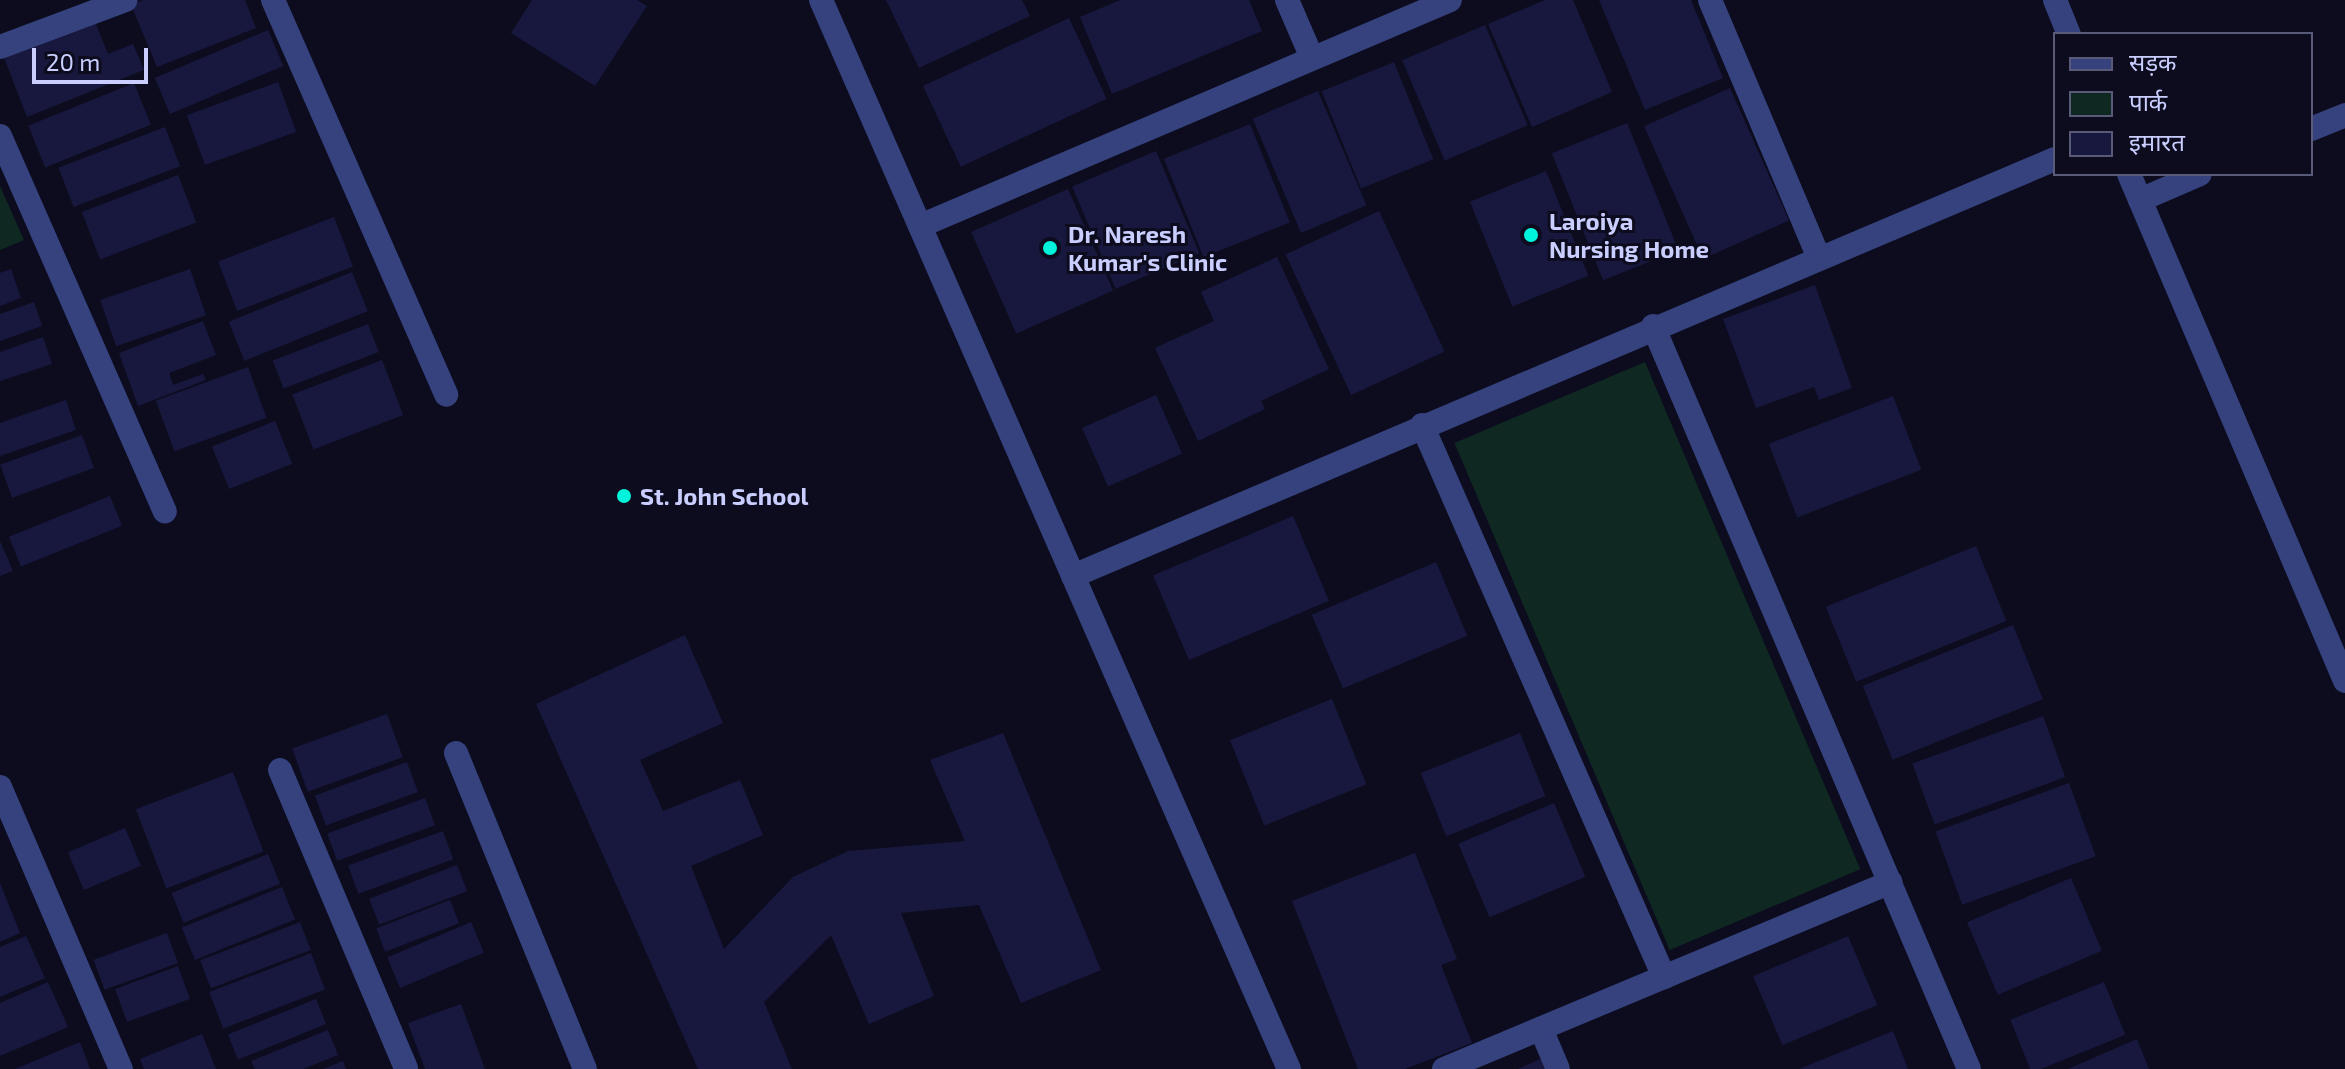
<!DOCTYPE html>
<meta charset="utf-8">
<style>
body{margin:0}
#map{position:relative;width:2345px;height:1069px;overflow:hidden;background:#0c0c1e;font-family:"Exo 2","Noto Sans Devanagari",sans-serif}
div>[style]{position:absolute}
.green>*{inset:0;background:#0f2822;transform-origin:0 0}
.building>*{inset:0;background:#18183f;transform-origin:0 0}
.minor>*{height:24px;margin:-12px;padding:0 12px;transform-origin:12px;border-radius:12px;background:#36427e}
.dots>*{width:22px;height:22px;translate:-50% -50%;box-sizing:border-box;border:4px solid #0c0c1e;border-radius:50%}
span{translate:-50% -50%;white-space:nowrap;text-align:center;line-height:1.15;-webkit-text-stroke:6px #0c0c1e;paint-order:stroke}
.poi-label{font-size:24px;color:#c9ceff;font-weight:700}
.left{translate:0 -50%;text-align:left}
.legend{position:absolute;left:2053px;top:32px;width:260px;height:144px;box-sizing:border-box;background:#0c0c1e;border:2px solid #585a78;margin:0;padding:10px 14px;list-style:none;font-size:24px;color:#c9ceff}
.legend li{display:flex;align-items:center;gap:16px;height:40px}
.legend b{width:40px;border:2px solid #585a78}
.scale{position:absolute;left:32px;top:48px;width:116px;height:36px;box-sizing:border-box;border:4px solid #c9ceff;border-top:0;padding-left:10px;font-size:24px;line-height:28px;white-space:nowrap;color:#c9ceff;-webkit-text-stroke:6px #0c0c1e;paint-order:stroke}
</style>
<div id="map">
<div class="green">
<div style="clip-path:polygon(0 186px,24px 240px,0 250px)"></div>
<div style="left:1645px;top:362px;width:551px;height:207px;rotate:67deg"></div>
</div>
<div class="building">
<div style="clip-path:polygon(143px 0,245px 0,256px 28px,157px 67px,131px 5px)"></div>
<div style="clip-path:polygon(532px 0,637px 0,647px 6px,595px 86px,511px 33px)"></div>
<div style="clip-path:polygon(886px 0,1022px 0,1030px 16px,919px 68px)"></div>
<div style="clip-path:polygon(1120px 0,1249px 0,1262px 31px,1112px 94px,1080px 17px)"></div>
<div style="clip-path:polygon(1545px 0,1573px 0,1612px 92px,1532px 127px,1488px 24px)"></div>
<div style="clip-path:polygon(1599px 0,1691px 0,1723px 78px,1645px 110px)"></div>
<div style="left:1069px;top:18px;width:89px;height:161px;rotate:65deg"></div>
<div style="clip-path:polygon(94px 19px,108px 54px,133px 44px,144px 70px,27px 117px,3px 55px)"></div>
<div style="left:1485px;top:25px;width:109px;height:90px;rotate:67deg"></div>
<div style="left:268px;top:30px;width:39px;height:123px;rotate:67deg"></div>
<div style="left:1394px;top:62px;width:105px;height:78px;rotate:68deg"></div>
<div style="left:278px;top:82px;width:53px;height:97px;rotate:70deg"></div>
<div style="left:134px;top:83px;width:45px;height:114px;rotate:68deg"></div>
<div style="left:1730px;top:88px;width:145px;height:94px;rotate:66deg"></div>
<div style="left:1318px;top:91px;width:124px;height:71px;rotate:67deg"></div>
<div style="left:1627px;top:123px;width:137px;height:81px;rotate:68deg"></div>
<div style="left:1250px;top:124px;width:106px;height:93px;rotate:68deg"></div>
<div style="left:165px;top:127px;width:42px;height:114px;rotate:69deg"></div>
<div style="left:1156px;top:151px;width:111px;height:91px;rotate:67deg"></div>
<div style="left:1546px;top:171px;width:113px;height:82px;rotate:68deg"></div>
<div style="left:178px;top:175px;width:51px;height:103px;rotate:69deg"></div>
<div style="left:1068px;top:189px;width:111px;height:106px;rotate:66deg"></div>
<div style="left:1379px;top:211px;width:155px;height:103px;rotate:65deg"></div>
<div style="left:334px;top:217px;width:53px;height:124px;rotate:69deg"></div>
<div style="clip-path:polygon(1277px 257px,1329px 369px,1261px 401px,1265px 409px,1198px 441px,1155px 348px,1214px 321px,1201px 292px)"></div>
<div style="clip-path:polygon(11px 269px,21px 298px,0 306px,0 273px)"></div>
<div style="left:190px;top:269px;width:49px;height:95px;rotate:71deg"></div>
<div style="left:352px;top:272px;width:42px;height:133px;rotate:68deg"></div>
<div style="clip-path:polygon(1815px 285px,1852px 388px,1819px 400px,1814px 387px,1756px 408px,1723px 319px)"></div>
<div style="clip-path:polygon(34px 302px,42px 326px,0 341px,0 314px)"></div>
<div style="clip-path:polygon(203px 321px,216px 355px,169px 373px,173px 385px,203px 374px,206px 380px,138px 406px,119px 353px)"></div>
<div style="left:368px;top:324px;width:30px;height:102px;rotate:69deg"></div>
<div style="clip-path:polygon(43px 337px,52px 364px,0 381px,0 352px)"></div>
<div style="left:382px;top:360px;width:59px;height:96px;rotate:69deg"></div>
<div style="left:248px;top:367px;width:54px;height:98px;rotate:70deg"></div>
<div style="left:1156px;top:395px;width:64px;height:81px;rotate:66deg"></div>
<div style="left:1893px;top:396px;width:79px;height:133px;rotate:69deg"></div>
<div style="clip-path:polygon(66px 400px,76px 430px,0 456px,0 423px)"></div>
<div style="left:275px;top:421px;width:46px;height:68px;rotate:68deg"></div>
<div style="left:82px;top:435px;width:35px;height:87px;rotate:70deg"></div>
<div style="left:110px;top:496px;width:32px;height:109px;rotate:68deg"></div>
<div style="left:1293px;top:516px;width:92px;height:152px;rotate:67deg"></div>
<div style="clip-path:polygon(0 541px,13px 571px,0 576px)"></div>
<div style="left:1976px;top:546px;width:81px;height:162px;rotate:68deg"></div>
<div style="left:1436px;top:562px;width:80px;height:135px;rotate:67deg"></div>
<div style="left:2013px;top:625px;width:80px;height:162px;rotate:68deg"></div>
<div style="clip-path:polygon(685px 635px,723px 723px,640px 760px,663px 811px,740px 780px,763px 835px,691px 866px,724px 949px,793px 877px,848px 851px,965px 841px,930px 760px,1003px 733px,1101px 970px,1021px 1003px,979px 905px,901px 913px,934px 996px,869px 1024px,831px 935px,764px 1002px,792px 1069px,698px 1069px,536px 704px)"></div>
<div style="left:1332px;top:699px;width:92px;height:110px;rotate:68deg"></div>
<div style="left:387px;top:714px;width:46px;height:101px;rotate:70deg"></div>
<div style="left:2043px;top:716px;width:65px;height:139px;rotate:70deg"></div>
<div style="left:1520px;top:733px;width:68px;height:107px;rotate:68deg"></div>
<div style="left:407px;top:762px;width:32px;height:98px;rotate:70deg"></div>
<div style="left:233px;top:772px;width:85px;height:104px;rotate:69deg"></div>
<div style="left:2069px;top:783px;width:78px;height:142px;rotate:70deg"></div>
<div style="left:425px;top:798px;width:29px;height:104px;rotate:70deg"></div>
<div style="left:1554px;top:803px;width:80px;height:104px;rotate:67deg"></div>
<div style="left:125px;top:828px;width:41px;height:62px;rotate:67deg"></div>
<div style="left:443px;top:831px;width:30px;height:101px;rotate:70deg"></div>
<div style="clip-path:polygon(1415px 853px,1457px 959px,1441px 965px,1472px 1043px,1405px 1069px,1358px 1069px,1292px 901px)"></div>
<div style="left:268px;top:854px;width:32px;height:104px;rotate:68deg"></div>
<div style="left:457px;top:865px;width:28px;height:94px;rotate:69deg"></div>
<div style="left:2071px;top:878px;width:79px;height:113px;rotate:67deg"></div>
<div style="clip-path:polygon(0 883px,20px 933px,0 942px)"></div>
<div style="left:282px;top:887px;width:35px;height:108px;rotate:68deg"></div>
<div style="left:450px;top:900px;width:25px;height:79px;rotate:69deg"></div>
<div style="left:300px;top:922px;width:30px;height:107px;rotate:69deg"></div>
<div style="left:471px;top:922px;width:33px;height:91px;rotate:67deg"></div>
<div style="left:167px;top:933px;width:32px;height:78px;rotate:70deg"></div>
<div style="clip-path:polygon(26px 936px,45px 978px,0 997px,0 947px)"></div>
<div style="left:1848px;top:936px;width:75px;height:103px;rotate:67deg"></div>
<div style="left:311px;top:953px;width:39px;height:109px;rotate:69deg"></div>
<div style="left:178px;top:966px;width:35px;height:67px;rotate:70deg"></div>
<div style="clip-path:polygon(48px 982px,68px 1027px,0 1056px,0 1003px)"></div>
<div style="left:2104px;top:982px;width:57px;height:101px;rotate:68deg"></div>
<div style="left:316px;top:999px;width:27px;height:95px;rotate:68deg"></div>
<div style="clip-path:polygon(461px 1004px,485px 1069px,425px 1069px,408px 1023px)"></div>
<div style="clip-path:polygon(328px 1030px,338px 1055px,303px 1069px,255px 1069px,251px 1061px)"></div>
<div style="clip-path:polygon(1893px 1031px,1908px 1069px,1799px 1069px)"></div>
<div style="clip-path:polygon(202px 1034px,216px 1069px,144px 1069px,140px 1059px)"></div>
<div style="clip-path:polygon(2137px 1039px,2149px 1069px,2068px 1069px)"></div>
<div style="clip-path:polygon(80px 1042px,90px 1069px,15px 1069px)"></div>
<div style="clip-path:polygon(1545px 1057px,1550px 1069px,1518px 1069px)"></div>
<div style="clip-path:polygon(343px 1061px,346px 1069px,323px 1069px)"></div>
</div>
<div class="minor">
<div style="left:273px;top:0;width:431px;rotate:66.3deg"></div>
<div style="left:821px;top:0;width:1167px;rotate:66.36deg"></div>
<div style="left:1287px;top:0;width:63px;rotate:66.7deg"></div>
<div style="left:1710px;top:0;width:278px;rotate:67.1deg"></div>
<div style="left:2055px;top:0;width:37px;rotate:68deg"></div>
<div style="left:0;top:47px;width:134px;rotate:-20.5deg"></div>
<div style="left:2311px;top:129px;width:37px;rotate:-22deg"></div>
<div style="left:0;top:136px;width:410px;rotate:66.3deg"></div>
<div style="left:2129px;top:174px;width:551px;rotate:66.92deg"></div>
<div style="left:2140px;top:200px;width:65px;rotate:-23.4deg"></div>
<div style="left:920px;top:226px;width:576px;rotate:-23.09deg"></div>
<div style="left:1653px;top:326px;width:807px;rotate:66.96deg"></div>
<div style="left:1422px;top:425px;width:603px;rotate:66.33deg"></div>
<div style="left:1073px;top:576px;width:1067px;rotate:-23.01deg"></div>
<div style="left:456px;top:753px;width:341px;rotate:67.8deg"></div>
<div style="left:280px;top:770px;width:324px;rotate:67.1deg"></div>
<div style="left:0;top:787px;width:307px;rotate:66.8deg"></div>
<div style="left:1541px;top:1029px;width:43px;rotate:67deg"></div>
<div style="left:1444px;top:1069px;width:484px;rotate:-22.7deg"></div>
</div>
<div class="dots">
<div style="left:1531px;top:235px;background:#00f4db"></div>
<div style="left:1050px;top:248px;background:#00f4db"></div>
<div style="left:624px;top:496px;background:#00f4db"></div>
</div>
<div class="poi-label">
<span class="left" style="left:1549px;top:235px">Laroiya<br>Nursing Home</span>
<span class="left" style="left:1068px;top:248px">Dr. Naresh<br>Kumar's Clinic</span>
<span class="left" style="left:640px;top:496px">St. John School</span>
</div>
<ul class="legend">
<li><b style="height:10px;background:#36427e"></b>सड़क</li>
<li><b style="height:22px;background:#0f2822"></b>पार्क</li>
<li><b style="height:22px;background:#18183f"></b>इमारत</li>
</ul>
<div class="scale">20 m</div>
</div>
